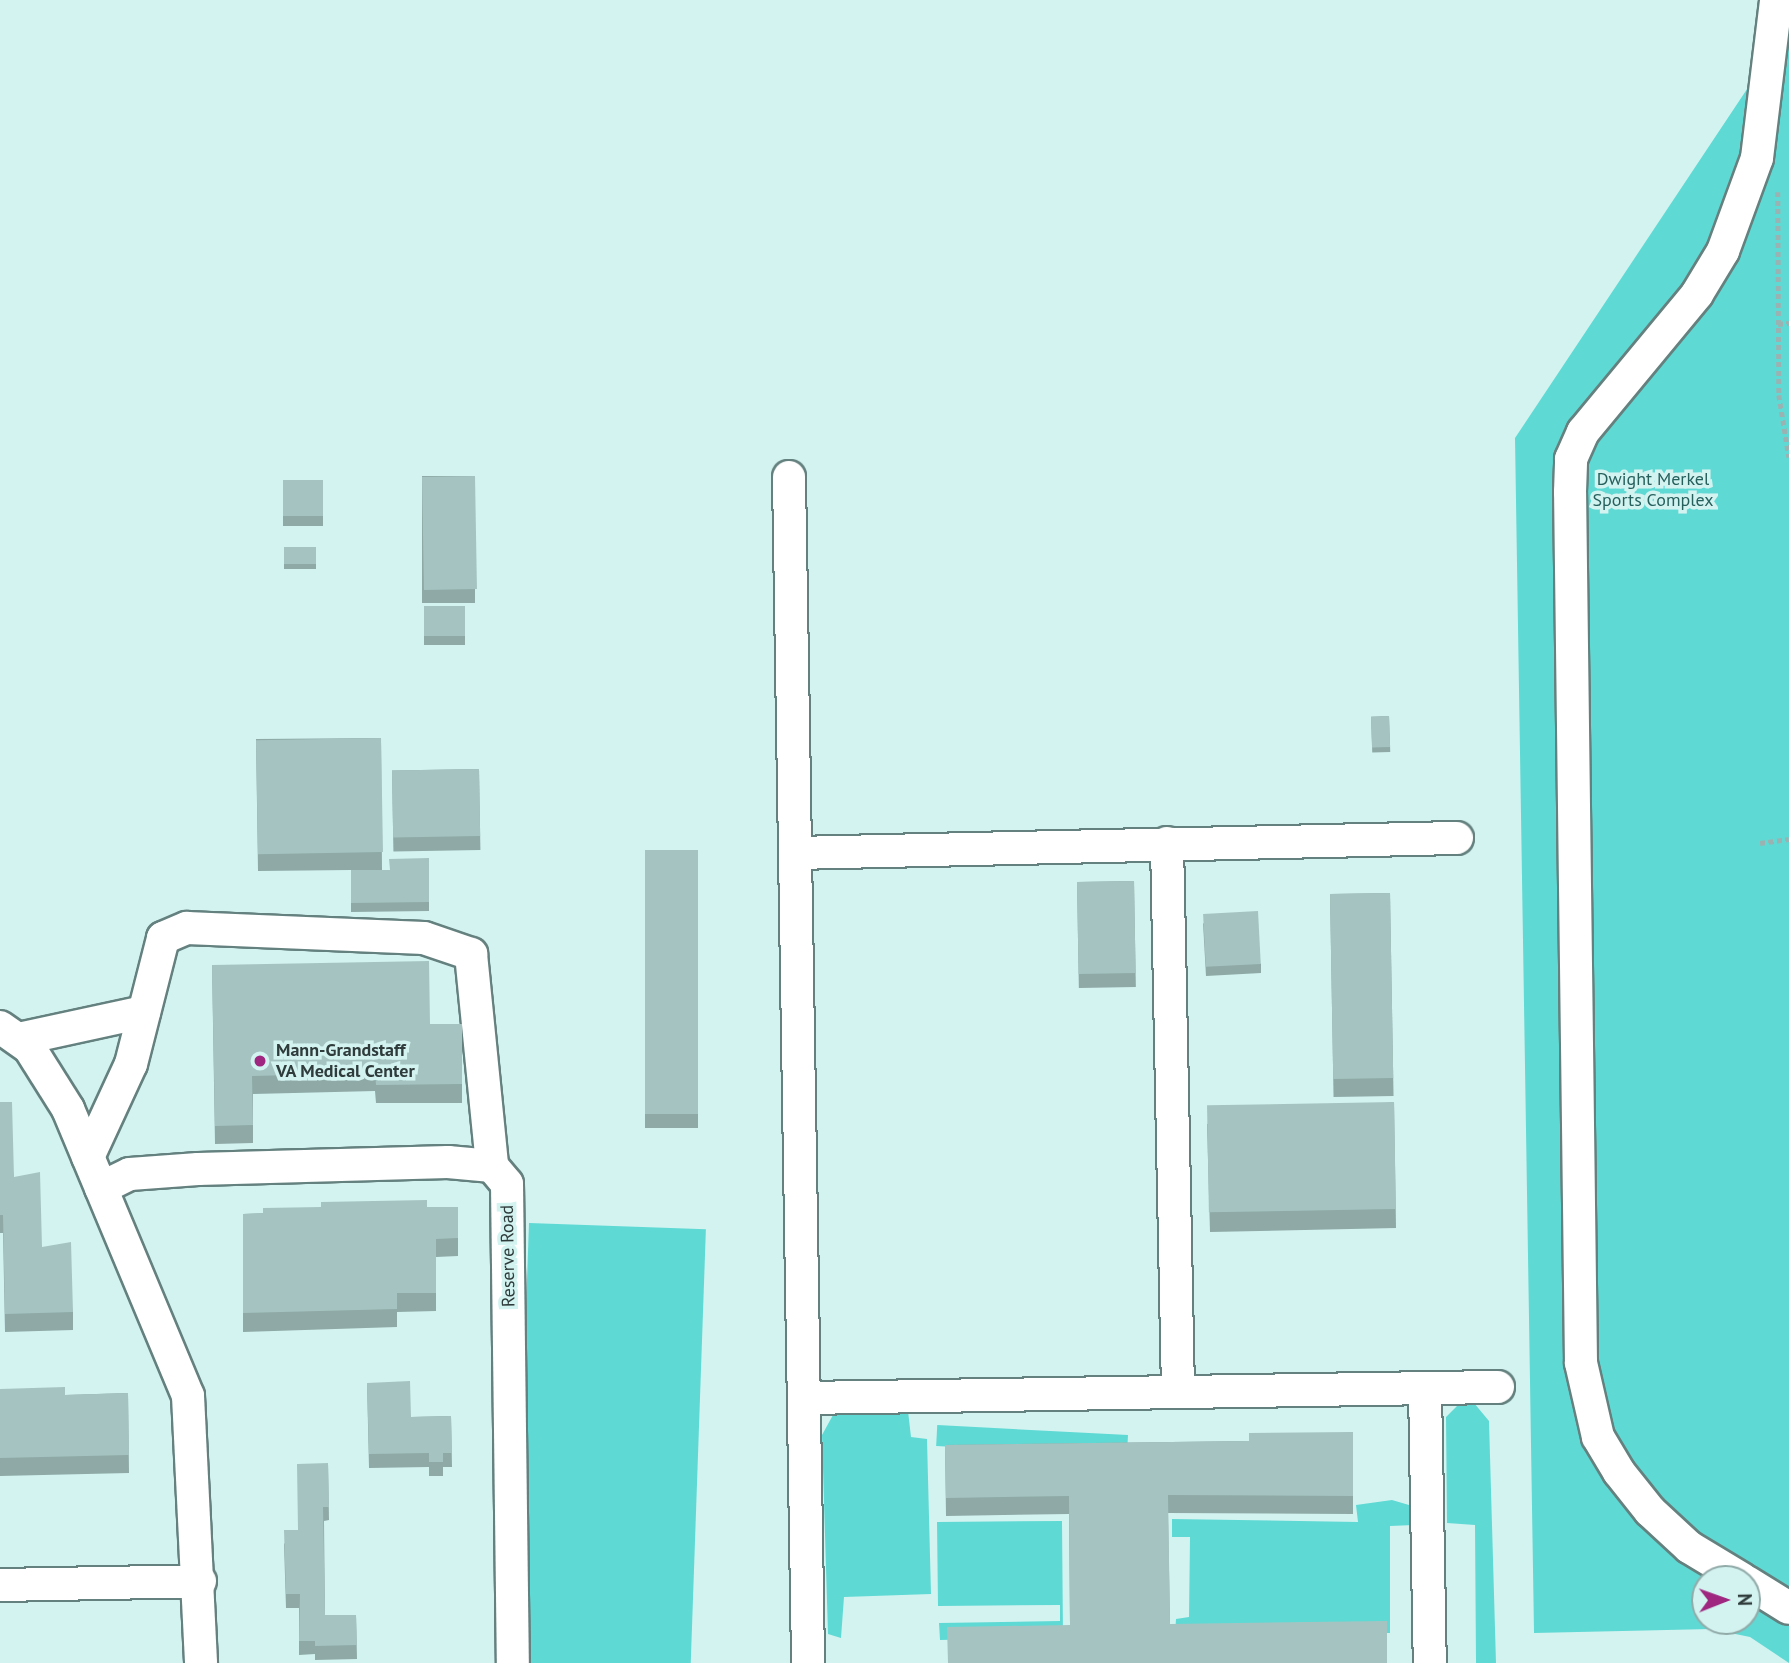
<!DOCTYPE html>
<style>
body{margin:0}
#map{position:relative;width:1789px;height:1663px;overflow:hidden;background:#d3f3f1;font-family:"PT Sans",sans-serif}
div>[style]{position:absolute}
.green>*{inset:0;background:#5fd9d3;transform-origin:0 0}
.path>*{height:4.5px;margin-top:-2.25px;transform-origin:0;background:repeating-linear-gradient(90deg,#9ab3b2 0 5px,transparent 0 8.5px)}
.roads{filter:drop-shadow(2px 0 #64817f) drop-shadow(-2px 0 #64817f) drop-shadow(0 2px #64817f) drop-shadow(0 -2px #64817f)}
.minor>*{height:32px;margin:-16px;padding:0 16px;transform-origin:16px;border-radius:16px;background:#fff}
.wall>*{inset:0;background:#8ea9a6;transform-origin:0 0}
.building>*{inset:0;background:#a5c4c1;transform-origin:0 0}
.dots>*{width:19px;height:19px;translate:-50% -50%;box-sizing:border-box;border:4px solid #d3f3f1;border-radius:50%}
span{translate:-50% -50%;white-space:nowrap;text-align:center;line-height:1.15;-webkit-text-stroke:7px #d3f3f1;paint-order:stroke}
.park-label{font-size:18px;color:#26605d}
.poi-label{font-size:18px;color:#2f3c3b;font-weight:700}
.left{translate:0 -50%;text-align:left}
.street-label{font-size:18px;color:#2f3c3b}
.north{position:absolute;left:1691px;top:1565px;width:70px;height:70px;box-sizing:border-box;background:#d3f3f1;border:2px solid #91aaa8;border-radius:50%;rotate:89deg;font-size:19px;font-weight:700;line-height:28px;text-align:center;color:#2f3c3b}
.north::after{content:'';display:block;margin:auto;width:24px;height:32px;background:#9f277f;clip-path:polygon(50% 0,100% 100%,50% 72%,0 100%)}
</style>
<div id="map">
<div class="green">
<div style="clip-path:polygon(evenodd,1789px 26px,1789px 1663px,1750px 1637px,1711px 1629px,1534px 1633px,1515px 438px,1789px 26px,1705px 1579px,1747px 1579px,1747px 1621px,1705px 1621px,1705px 1579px)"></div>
<div style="left:529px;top:1223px;width:177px;height:440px;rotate:2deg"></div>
<div style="clip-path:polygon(1474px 1403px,1489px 1421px,1496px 1663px,1476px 1663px,1475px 1525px,1447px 1523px,1446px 1417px,1457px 1406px)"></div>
<div style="clip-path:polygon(866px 1410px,908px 1411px,911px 1437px,927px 1439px,931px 1594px,844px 1597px,841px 1638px,828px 1634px,822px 1435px,833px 1415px)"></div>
<div style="left:1128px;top:1435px;width:21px;height:191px;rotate:93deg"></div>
<div style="clip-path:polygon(1392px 1500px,1409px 1505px,1416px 1516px,1414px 1525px,1390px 1526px,1390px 1633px,1175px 1635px,1176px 1619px,1189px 1617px,1190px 1537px,1172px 1537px,1172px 1519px,1358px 1522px,1356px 1505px)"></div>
<div style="clip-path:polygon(1062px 1521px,1063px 1637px,940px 1640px,939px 1623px,1060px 1621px,1060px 1605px,938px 1606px,937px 1522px)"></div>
</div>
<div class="path">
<div style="left:1778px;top:192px;width:203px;rotate:89.7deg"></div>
<div style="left:1779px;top:395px;width:63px;rotate:80.8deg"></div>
<div style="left:1778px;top:324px;width:11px;rotate:-5deg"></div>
<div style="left:1760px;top:843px;width:29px;rotate:-8deg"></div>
</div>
<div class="roads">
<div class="minor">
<div style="left:789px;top:477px;width:1186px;rotate:89.08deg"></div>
<div style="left:1167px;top:843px;width:549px;rotate:88.85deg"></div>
<div style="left:795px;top:853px;width:662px;rotate:-1.3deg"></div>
<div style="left:0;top:1027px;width:35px;rotate:35deg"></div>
<div style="left:29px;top:1047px;width:73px;rotate:57.8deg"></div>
<div style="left:68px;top:1109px;width:311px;rotate:67.3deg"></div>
<div style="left:188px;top:1396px;width:267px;rotate:87.2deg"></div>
<div style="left:19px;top:1039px;width:128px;rotate:-12.2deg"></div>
<div style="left:88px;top:1157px;width:102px;rotate:-65.2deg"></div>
<div style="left:131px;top:1064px;width:130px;rotate:-75.7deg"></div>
<div style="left:163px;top:938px;width:26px;rotate:-23deg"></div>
<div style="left:187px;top:928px;width:237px;rotate:2.4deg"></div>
<div style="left:424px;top:938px;width:50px;rotate:18.8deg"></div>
<div style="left:471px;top:954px;width:213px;rotate:84.3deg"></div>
<div style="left:101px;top:1188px;width:32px;rotate:-26deg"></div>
<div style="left:130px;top:1174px;width:68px;rotate:-4.2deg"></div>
<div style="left:198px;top:1169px;width:250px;rotate:-1.6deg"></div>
<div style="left:448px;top:1162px;width:44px;rotate:5.2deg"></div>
<div style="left:492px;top:1166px;width:23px;rotate:50deg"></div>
<div style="left:507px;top:1184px;width:479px;rotate:89.3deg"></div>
<div style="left:1425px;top:1388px;width:275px;rotate:89deg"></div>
<div style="left:804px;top:1398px;width:694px;rotate:-0.91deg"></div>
<div style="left:1742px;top:1579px;width:62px;rotate:-148.9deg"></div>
<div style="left:1689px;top:1547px;width:53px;rotate:-137.3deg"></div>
<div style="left:1650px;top:1511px;width:50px;rotate:-128.5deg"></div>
<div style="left:1619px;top:1472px;width:41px;rotate:-121deg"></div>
<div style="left:1598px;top:1437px;width:76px;rotate:-102.9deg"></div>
<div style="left:1581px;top:1363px;width:871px;rotate:-90.72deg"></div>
<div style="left:1570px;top:492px;width:33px;rotate:-88deg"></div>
<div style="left:1571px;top:459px;width:30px;rotate:-66deg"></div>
<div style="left:1583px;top:432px;width:179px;rotate:-50.4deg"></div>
<div style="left:1697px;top:294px;width:50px;rotate:-58.8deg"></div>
<div style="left:1723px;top:251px;width:99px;rotate:-69.9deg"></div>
<div style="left:1757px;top:158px;width:159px;rotate:-83.1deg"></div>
<div style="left:1747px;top:1582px;width:49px;rotate:31.8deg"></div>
<div style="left:0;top:1585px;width:200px;rotate:-1.1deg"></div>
</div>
</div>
<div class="wall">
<div style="left:475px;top:476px;width:127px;height:53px;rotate:90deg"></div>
<div style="left:283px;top:480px;width:40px;height:46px"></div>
<div style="left:316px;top:547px;width:22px;height:32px;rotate:90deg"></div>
<div style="left:424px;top:606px;width:41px;height:39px"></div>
<div style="left:1389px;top:716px;width:36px;height:18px;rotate:88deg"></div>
<div style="clip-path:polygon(381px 738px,382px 870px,390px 870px,429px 858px,429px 911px,351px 912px,351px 870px,258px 871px,256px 739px)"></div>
<div style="left:479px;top:769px;width:81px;height:87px;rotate:89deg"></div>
<div style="left:645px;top:850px;width:53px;height:278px"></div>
<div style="left:1134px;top:881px;width:106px;height:57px;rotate:89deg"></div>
<div style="left:1390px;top:893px;width:203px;height:60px;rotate:89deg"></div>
<div style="clip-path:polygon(1203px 923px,1261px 964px,1261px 973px,1206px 976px)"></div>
<div style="clip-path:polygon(212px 965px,430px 1024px,462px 1024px,462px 1103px,376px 1103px,375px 1091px,253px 1094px,253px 1143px,215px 1144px)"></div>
<div style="clip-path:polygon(0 1102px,14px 1177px,42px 1247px,73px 1312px,73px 1330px,5px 1332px,3px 1233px,0 1233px)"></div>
<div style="clip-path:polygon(1394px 1102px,1396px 1228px,1210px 1232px,1207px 1124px)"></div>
<div style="clip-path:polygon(427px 1207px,458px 1207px,458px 1256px,436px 1257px,436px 1311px,397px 1312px,397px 1327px,243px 1332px,243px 1214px)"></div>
<div style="clip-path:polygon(367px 1383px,411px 1417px,451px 1416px,452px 1467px,443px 1467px,443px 1476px,429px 1476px,429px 1467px,369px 1468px)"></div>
<div style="clip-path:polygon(0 1389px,65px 1395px,128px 1393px,129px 1473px,0 1476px)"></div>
<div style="clip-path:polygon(1353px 1432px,1353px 1514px,1168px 1513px,1170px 1624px,1070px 1625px,1069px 1514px,946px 1516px,945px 1445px,1249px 1441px)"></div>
<div style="clip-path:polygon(328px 1463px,329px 1520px,324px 1521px,325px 1615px,356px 1615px,357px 1659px,315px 1660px,315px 1654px,299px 1655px,299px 1608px,286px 1608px,284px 1544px,298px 1530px)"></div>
</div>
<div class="building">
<div style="left:475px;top:476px;width:113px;height:53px;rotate:89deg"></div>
<div style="left:283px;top:480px;width:40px;height:36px"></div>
<div style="left:316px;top:547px;width:17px;height:32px;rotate:90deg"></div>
<div style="left:424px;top:606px;width:41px;height:30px"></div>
<div style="left:1389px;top:716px;width:31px;height:18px;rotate:88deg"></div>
<div style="left:381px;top:738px;width:114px;height:125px;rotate:89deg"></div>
<div style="left:479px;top:769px;width:67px;height:87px;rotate:89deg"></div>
<div style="left:645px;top:850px;width:53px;height:264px"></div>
<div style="clip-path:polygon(429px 858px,429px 902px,351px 903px,351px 870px,390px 870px,389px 859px)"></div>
<div style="left:1134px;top:881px;width:92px;height:57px;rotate:89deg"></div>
<div style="left:1390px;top:893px;width:185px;height:60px;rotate:89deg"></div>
<div style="left:1258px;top:911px;width:53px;height:55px;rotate:87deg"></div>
<div style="clip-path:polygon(429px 961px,430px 1024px,462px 1024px,462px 1084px,376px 1085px,375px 1073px,252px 1076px,253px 1125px,215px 1126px,212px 965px)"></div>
<div style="clip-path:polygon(0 1102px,12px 1102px,14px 1177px,40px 1172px,42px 1247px,71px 1242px,73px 1312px,5px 1314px,3px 1215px,0 1215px)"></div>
<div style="left:1394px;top:1102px;width:107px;height:187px;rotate:89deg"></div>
<div style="clip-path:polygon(427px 1200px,427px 1207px,458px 1207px,458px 1238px,436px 1239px,436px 1293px,397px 1293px,397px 1309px,243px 1313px,243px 1214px,263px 1213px,263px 1208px,321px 1207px,321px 1202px)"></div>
<div style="clip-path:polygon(410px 1381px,411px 1417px,451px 1416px,452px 1453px,443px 1453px,443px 1462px,429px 1462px,429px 1453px,369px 1454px,367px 1383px)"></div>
<div style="clip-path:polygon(65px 1387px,65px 1395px,128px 1393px,129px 1455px,0 1458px,0 1389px)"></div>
<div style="clip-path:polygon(1353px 1432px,1353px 1496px,1168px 1495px,1170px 1624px,1387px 1621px,1387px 1663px,948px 1663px,947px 1627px,1070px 1625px,1069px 1496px,946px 1498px,945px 1445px,1249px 1441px,1249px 1433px)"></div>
<div style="clip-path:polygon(328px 1463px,329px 1507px,323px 1507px,325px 1615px,356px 1615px,357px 1645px,315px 1646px,315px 1641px,299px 1641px,300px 1594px,286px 1594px,284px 1530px,298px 1530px,297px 1464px)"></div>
</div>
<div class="dots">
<div style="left:260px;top:1061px;background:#9f277f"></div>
</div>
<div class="park-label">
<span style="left:1653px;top:490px">Dwight Merkel<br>Sports Complex</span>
</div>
<div class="poi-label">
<span class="left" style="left:276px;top:1061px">Mann-Grandstaff<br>VA Medical Center</span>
</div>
<div class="street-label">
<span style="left:508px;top:1256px;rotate:-91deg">Reserve Road</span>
</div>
<div class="north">N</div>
</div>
